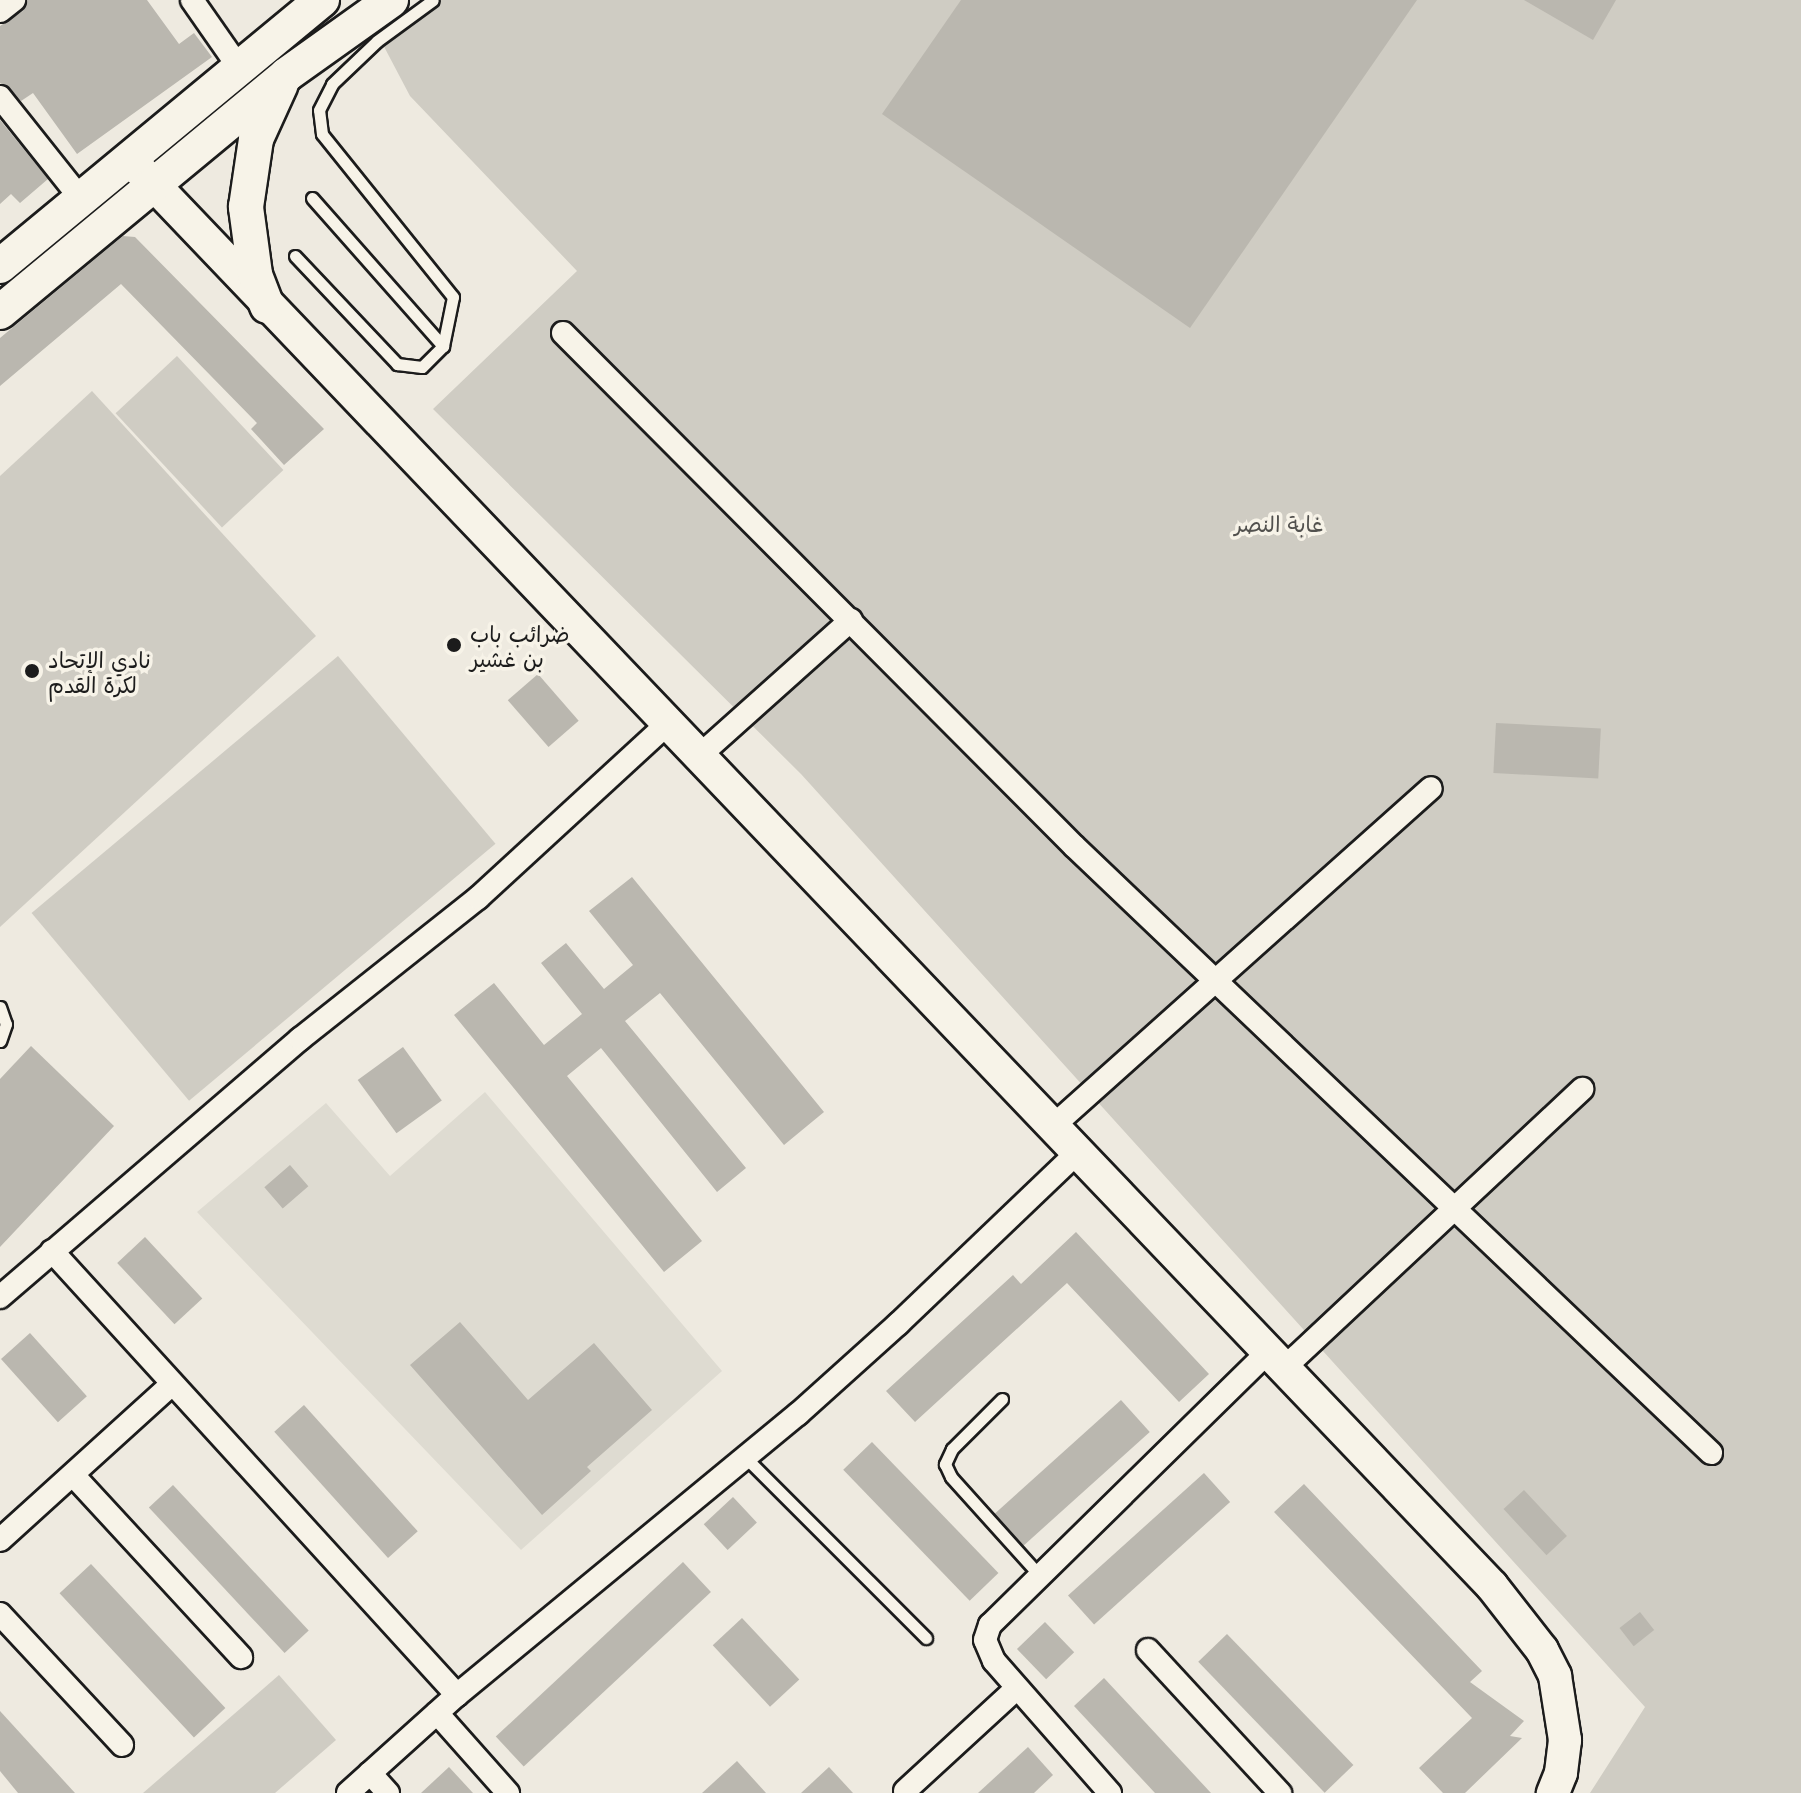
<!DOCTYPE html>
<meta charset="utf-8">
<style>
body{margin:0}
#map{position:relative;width:1801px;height:1793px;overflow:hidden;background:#eeeae0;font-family:"Playpen Sans","Playpen Sans Arabic",sans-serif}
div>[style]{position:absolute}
.built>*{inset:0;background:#dedbd1}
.green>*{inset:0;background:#cfccc3;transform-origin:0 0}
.building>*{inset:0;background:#bab7af;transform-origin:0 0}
.roads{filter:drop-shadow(2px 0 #1c1c1c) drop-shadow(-2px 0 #1c1c1c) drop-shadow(0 2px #1c1c1c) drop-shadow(0 -2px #1c1c1c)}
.lane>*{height:11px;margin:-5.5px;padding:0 5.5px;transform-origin:5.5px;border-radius:5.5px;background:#f7f3e8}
.street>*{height:22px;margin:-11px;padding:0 11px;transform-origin:11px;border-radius:11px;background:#f7f3e8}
.secondary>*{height:32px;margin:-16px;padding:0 16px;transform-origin:16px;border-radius:16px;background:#f7f3e8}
.primary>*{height:34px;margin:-17px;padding:0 17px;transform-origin:17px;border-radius:17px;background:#f7f3e8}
.dots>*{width:22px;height:22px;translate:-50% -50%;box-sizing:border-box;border:4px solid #f7f3e8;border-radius:50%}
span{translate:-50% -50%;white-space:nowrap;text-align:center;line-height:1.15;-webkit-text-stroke:7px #f7f3e8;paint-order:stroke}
.park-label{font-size:22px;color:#52514e}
.poi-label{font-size:22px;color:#1c1c1c}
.left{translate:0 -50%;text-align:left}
</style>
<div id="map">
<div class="built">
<div style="clip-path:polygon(485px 1092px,722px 1371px,521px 1550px,197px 1212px,326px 1103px,390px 1176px)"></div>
</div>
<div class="green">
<div style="clip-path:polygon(438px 0,1801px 0,1801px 1793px,1590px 1793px,1645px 1707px,801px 774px,433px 409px,577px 271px,410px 96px,380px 39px)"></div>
<div style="left:177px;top:356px;width:156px;height:84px;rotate:47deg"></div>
<div style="clip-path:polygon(92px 391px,316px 636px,0 927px,0 476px)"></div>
<div style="left:338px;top:656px;width:245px;height:400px;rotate:50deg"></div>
<div style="clip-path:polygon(279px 1675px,336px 1740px,275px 1793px,143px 1793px)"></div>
</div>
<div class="building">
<div style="clip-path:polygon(28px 0,147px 0,179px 44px,194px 33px,212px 57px,77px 154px,33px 93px,21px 101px,10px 88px,0 83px,0 26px,23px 11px)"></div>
<div style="clip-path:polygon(961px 0,1417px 0,1190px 328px,882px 114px)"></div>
<div style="clip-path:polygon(1524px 0,1616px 0,1593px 40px)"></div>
<div style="clip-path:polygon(0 120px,48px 179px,20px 203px,11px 194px,0 204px)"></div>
<div style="clip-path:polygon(123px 236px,135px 237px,324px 429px,284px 465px,251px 429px,257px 423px,121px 284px,0 386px,0 338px)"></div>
<div style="left:538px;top:674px;width:62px;height:40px;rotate:49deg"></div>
<div style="left:1496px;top:723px;width:105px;height:50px;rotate:3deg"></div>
<div style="clip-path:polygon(632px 877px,824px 1112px,784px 1145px,660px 993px,625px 1021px,746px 1168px,717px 1192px,601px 1048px,567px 1076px,702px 1241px,664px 1272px,454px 1015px,494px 983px,544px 1045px,582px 1014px,541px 963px,566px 943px,604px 989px,633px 965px,589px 911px)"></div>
<div style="clip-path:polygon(31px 1046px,114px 1126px,0 1247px,0 1079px)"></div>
<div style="left:403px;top:1047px;width:66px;height:56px;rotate:54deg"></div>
<div style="left:290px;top:1165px;width:28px;height:34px;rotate:49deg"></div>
<div style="clip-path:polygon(1076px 1232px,1209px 1374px,1179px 1402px,1067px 1283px,915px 1422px,886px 1391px,1013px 1275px,1021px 1284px)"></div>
<div style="left:145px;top:1237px;width:84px;height:38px;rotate:47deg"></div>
<div style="clip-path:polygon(460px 1322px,528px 1400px,594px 1343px,652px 1410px,587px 1467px,591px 1471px,542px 1515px,410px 1365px)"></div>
<div style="left:30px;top:1333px;width:85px;height:39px;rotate:48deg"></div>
<div style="left:1121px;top:1400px;width:43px;height:170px;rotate:48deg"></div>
<div style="left:304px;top:1405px;width:170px;height:40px;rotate:48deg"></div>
<div style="left:872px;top:1442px;width:182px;height:40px;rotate:46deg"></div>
<div style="left:1204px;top:1473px;width:39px;height:183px;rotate:48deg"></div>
<div style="clip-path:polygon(1304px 1484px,1482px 1671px,1470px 1682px,1524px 1721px,1510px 1736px,1522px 1738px,1465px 1793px,1443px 1793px,1419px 1768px,1472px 1718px,1274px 1512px)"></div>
<div style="left:173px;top:1485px;width:199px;height:33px;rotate:47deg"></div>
<div style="left:1524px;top:1490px;width:63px;height:28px;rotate:47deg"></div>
<div style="left:733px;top:1497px;width:35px;height:40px;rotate:47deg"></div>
<div style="left:683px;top:1562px;width:41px;height:256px;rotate:47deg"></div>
<div style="left:91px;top:1564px;width:197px;height:43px;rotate:47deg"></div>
<div style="left:1640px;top:1612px;width:23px;height:26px;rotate:52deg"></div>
<div style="left:742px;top:1618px;width:84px;height:40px;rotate:47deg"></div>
<div style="left:1045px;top:1622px;width:42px;height:39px;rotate:46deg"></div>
<div style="left:1227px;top:1634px;width:182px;height:40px;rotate:46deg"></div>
<div style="clip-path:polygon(1104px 1678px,1211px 1793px,1155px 1793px,1074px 1706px)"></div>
<div style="clip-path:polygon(0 1711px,75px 1793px,18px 1793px,0 1771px)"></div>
<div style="clip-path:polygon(1028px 1747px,1053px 1775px,1034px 1793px,978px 1793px)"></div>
<div style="clip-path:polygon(737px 1761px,766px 1793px,702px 1793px)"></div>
<div style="clip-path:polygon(449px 1767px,473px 1793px,421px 1793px)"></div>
<div style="clip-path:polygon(829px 1767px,853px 1793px,801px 1793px)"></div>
</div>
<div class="roads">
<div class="lane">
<div style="left:312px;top:198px;width:198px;rotate:48.5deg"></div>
<div style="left:295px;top:256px;width:149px;rotate:46.6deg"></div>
<div style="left:397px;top:364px;width:25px;rotate:7deg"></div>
<div style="left:422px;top:367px;width:30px;rotate:-45deg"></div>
<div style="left:443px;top:346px;width:50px;rotate:-78.5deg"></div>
<div style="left:453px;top:297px;width:209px;rotate:-128.8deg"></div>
<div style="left:322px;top:134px;width:24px;rotate:-97deg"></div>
<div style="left:319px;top:110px;width:29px;rotate:-63deg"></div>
<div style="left:332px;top:84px;width:62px;rotate:-43.7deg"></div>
<div style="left:377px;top:41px;width:69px;rotate:-36.2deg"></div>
<div style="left:0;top:1007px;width:18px;rotate:71deg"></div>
<div style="left:6px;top:1024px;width:18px;rotate:109deg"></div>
<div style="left:1002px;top:1399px;width:71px;rotate:135deg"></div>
<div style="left:952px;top:1449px;width:17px;rotate:115deg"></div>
<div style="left:945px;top:1464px;width:14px;rotate:65deg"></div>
<div style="left:951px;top:1477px;width:133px;rotate:48deg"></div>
<div style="left:745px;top:1457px;width:256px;rotate:45deg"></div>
</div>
<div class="street">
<div style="left:192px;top:0;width:80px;rotate:55.1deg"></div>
<div style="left:0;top:11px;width:18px;rotate:-38deg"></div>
<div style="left:0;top:97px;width:130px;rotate:51.5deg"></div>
<div style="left:563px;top:333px;width:724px;rotate:45.11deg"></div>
<div style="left:1074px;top:846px;width:880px;rotate:43.62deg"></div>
<div style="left:699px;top:756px;width:204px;rotate:-41.8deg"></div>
<div style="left:1052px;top:1127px;width:508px;rotate:-41.81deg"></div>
<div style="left:52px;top:1251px;width:601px;rotate:47.63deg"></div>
<div style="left:0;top:1297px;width:396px;rotate:-40.7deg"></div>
<div style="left:300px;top:1039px;width:227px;rotate:-38.4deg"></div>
<div style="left:478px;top:898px;width:258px;rotate:-42.6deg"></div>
<div style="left:1283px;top:1369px;width:410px;rotate:-43.1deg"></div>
<div style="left:73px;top:1475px;width:248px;rotate:47.3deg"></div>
<div style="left:0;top:1540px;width:232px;rotate:-42.2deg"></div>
<div style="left:0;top:1614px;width:179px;rotate:47deg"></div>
<div style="left:1148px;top:1650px;width:195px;rotate:47.3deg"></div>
<div style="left:437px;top:1713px;width:107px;rotate:48.4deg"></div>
<div style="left:370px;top:1773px;width:27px;rotate:48deg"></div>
<div style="left:905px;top:1791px;width:152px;rotate:-42.6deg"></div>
<div style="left:348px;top:1793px;width:147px;rotate:-42deg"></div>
<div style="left:457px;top:1695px;width:442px;rotate:-39.5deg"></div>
<div style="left:798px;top:1414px;width:135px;rotate:-42deg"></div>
<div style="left:898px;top:1324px;width:248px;rotate:-43.7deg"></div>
<div style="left:1110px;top:1793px;width:176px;rotate:-131.3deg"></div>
<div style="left:994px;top:1661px;width:23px;rotate:-113deg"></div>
<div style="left:985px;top:1640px;width:16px;rotate:-72deg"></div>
<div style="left:990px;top:1625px;width:388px;rotate:-44.5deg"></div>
</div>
<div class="secondary">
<div style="left:137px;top:167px;width:1962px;rotate:46.32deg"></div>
<div style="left:1492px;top:1586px;width:81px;rotate:52deg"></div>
<div style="left:1542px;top:1650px;width:29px;rotate:63deg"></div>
<div style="left:1555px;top:1676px;width:65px;rotate:81.1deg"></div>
<div style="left:1565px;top:1740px;width:33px;rotate:97deg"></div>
<div style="left:1561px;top:1773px;width:22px;rotate:112deg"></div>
</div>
<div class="primary">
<div style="left:0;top:266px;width:418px;rotate:-39.6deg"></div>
<div style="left:267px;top:306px;width:34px;rotate:-111deg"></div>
<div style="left:255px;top:274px;width:68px;rotate:-97.7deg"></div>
<div style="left:246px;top:207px;width:69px;rotate:-81.6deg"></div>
<div style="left:256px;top:139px;width:60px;rotate:-65.6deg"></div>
<div style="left:0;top:312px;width:371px;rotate:-39.6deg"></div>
<div style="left:286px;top:75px;width:129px;rotate:-35.5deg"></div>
</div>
</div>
<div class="dots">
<div style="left:454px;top:645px;background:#1c1c1c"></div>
<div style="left:32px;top:671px;background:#1c1c1c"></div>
</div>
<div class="park-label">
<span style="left:1279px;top:523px">غابة النصر</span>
</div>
<div class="poi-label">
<span class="left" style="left:470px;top:645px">ضرائب باب<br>بن غشير</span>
<span class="left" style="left:48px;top:671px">نادي الإتحاد<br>لكرة القدم</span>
</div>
</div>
